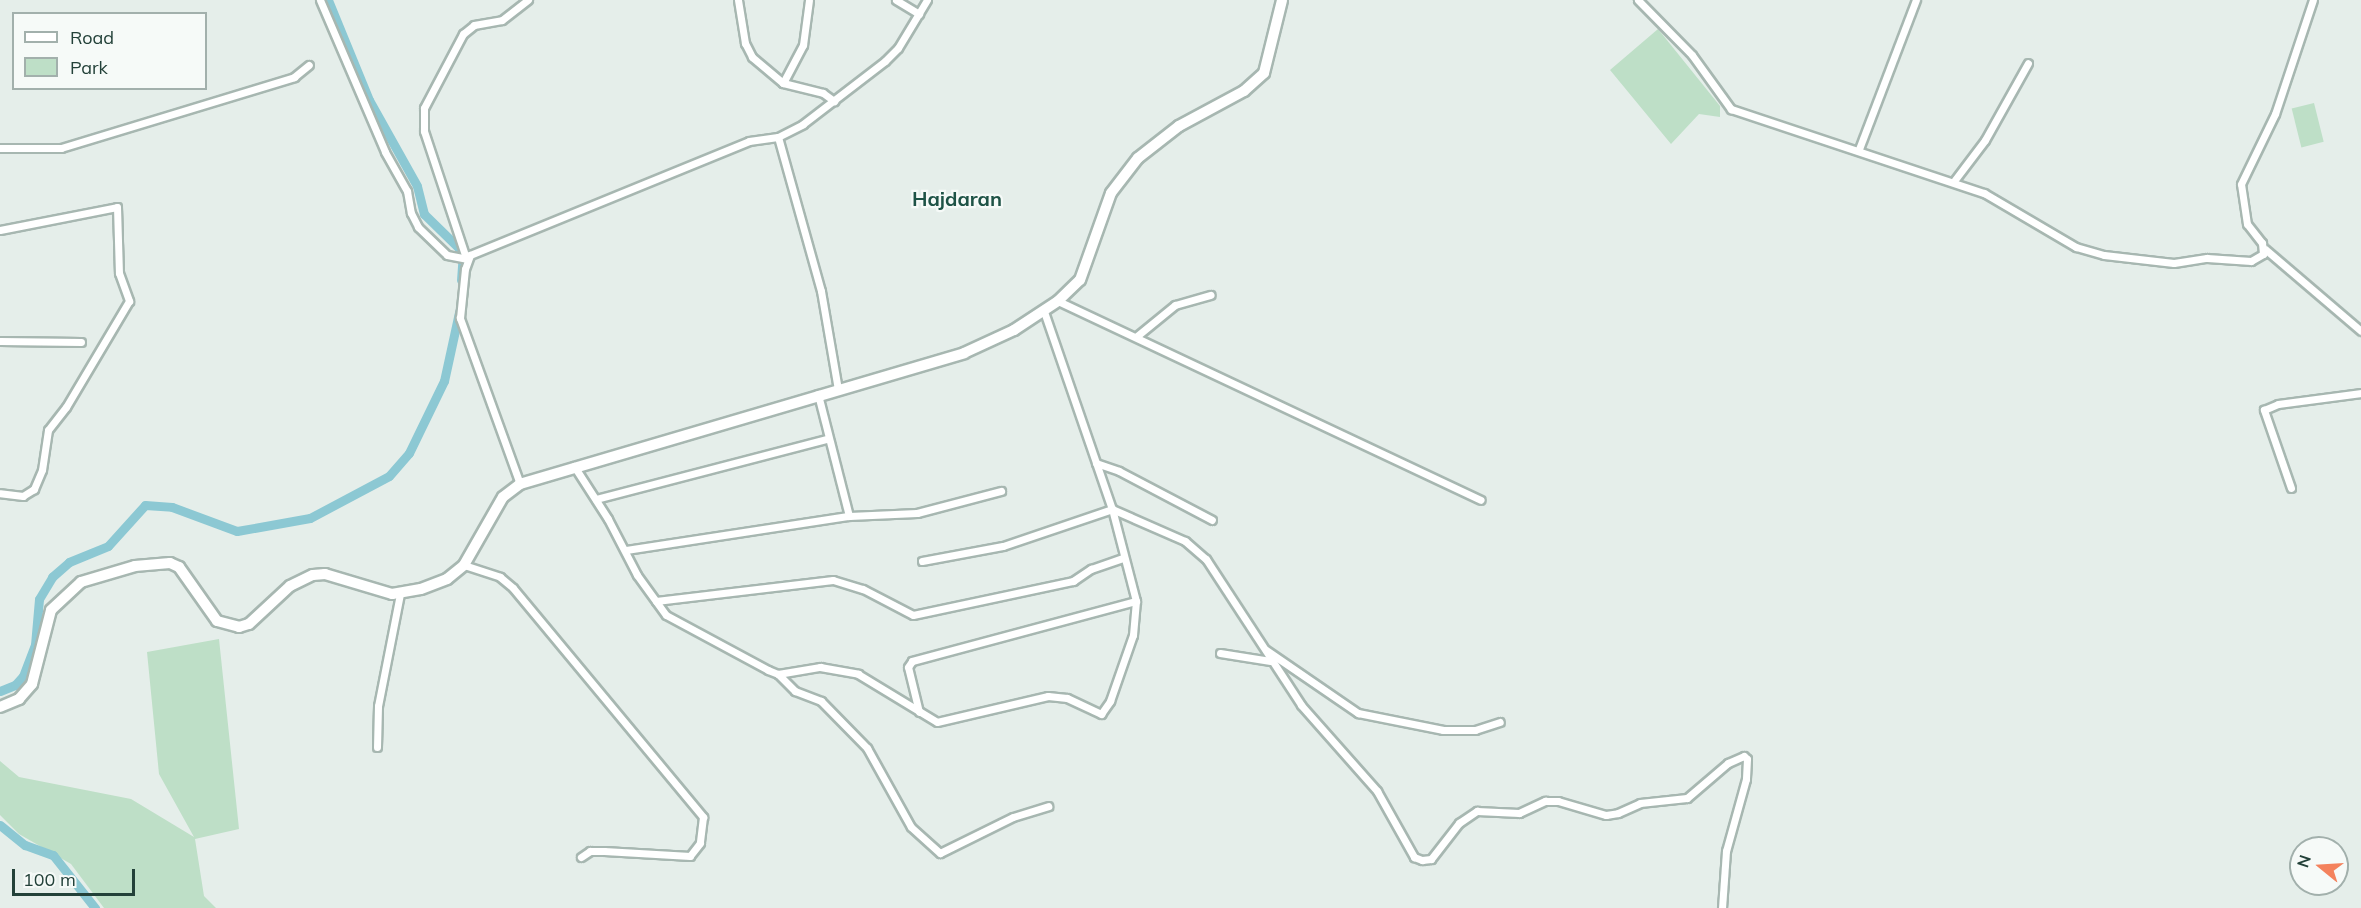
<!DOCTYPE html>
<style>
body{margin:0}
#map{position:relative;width:2361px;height:908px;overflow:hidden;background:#e5eeea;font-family:Mulish,sans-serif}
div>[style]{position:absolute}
.green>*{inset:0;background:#bedfc7;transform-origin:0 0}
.canal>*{height:9px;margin:-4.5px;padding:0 4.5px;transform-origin:4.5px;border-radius:4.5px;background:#8cc8d3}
.roads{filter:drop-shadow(2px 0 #a7b7b1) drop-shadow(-2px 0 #a7b7b1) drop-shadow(0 2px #a7b7b1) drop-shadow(0 -2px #a7b7b1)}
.minor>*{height:7px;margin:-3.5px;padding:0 3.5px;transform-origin:3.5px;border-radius:3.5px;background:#fff}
.secondary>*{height:10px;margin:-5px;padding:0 5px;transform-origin:5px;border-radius:5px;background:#fff}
span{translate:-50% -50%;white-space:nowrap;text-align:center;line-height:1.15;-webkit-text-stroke:4.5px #f6faf8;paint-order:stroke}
.quarter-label{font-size:20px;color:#1e5346;font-weight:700}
.legend{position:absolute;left:12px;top:12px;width:195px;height:78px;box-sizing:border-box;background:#f6faf8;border:2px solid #a2b0ac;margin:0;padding:8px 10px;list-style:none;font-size:18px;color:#234139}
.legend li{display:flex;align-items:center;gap:12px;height:30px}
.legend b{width:30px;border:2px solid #a2b0ac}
.north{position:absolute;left:2289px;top:836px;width:60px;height:60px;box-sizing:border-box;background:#f6faf8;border:2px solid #a2b0ac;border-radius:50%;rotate:288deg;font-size:16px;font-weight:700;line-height:24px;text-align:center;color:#234139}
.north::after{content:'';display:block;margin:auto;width:21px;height:27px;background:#f4825d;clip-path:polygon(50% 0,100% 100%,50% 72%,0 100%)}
.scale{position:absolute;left:12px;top:869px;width:123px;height:27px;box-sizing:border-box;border:3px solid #234139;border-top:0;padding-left:8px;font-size:18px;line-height:21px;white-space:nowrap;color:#234139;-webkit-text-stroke:4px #f6faf8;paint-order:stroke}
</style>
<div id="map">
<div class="green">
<div style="clip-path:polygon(1658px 29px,1720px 106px,1720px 117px,1699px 114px,1671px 144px,1610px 70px)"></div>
<div style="left:2314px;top:103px;width:40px;height:23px;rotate:76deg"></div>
<div style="clip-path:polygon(219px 639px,239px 829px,195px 839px,204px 896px,216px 908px,104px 908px,71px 864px,19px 834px,0 815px,0 761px,19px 777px,131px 799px,194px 837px,159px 774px,147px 652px)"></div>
</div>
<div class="canal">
<div style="left:328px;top:0;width:108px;rotate:67.7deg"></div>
<div style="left:369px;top:100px;width:98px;rotate:60.8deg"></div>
<div style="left:417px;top:186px;width:29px;rotate:76deg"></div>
<div style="left:424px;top:214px;width:54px;rotate:44.3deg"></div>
<div style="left:463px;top:252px;width:28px;rotate:94deg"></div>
<div style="left:0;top:691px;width:16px;rotate:-22deg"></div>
<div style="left:15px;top:685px;width:12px;rotate:-48deg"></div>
<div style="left:23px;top:676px;width:33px;rotate:-69deg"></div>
<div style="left:35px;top:645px;width:46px;rotate:-85deg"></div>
<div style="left:39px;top:599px;width:26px;rotate:-59deg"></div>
<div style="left:52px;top:577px;width:23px;rotate:-41deg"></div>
<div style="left:69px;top:562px;width:42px;rotate:-22.3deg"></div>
<div style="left:108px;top:546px;width:55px;rotate:-47.9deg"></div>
<div style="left:145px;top:505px;width:27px;rotate:4deg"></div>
<div style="left:172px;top:507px;width:69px;rotate:20.3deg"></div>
<div style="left:237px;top:531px;width:74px;rotate:-10.1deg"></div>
<div style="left:310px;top:518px;width:89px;rotate:-28deg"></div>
<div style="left:389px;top:476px;width:30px;rotate:-49deg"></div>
<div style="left:409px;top:453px;width:80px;rotate:-64.1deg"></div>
<div style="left:444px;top:381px;width:71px;rotate:-77.7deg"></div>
<div style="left:0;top:825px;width:32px;rotate:39deg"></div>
<div style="left:25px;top:845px;width:30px;rotate:20deg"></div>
<div style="left:53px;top:855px;width:68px;rotate:51.6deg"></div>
</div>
<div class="roads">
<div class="minor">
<div style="left:320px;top:0;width:165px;rotate:66.8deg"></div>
<div style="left:385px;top:152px;width:45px;rotate:60.6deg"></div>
<div style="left:407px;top:191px;width:22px;rotate:80deg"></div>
<div style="left:411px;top:213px;width:16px;rotate:63deg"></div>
<div style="left:418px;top:227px;width:40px;rotate:44deg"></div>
<div style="left:447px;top:255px;width:21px;rotate:11deg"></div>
<div style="left:738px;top:0;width:44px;rotate:80.8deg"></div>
<div style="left:745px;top:43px;width:16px;rotate:63deg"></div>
<div style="left:752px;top:57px;width:40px;rotate:40deg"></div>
<div style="left:783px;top:83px;width:41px;rotate:14deg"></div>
<div style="left:823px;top:93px;width:14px;rotate:36deg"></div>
<div style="left:896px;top:0;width:27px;rotate:31deg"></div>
<div style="left:1638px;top:0;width:77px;rotate:45.5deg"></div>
<div style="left:1692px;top:55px;width:67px;rotate:54.2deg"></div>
<div style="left:1731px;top:109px;width:267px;rotate:18.4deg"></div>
<div style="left:1984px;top:193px;width:107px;rotate:30.4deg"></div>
<div style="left:2076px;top:247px;width:29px;rotate:16deg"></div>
<div style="left:2104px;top:255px;width:70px;rotate:6.5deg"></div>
<div style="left:2174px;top:263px;width:33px;rotate:-9deg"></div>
<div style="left:2207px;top:258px;width:44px;rotate:3.9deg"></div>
<div style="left:2251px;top:261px;width:14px;rotate:-30deg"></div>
<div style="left:2263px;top:254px;width:11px;rotate:-95deg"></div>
<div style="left:2262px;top:243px;width:24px;rotate:-128deg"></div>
<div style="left:2247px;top:224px;width:40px;rotate:-98.5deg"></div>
<div style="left:2241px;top:184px;width:78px;rotate:-64.1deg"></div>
<div style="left:2275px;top:114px;width:120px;rotate:-71.6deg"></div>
<div style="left:783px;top:83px;width:43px;rotate:-62.2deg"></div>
<div style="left:803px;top:45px;width:45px;rotate:-82.4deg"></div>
<div style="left:778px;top:137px;width:160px;rotate:74.4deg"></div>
<div style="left:821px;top:291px;width:99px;rotate:80.2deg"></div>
<div style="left:0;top:148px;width:61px"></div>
<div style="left:61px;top:148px;width:244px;rotate:-16.9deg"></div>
<div style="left:294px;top:77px;width:19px;rotate:-39deg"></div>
<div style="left:1859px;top:149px;width:160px;rotate:-69.1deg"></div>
<div style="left:1954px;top:181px;width:51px;rotate:-52.9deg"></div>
<div style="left:1985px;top:140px;width:88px;rotate:-60.8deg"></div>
<div style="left:0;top:230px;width:119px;rotate:-11.1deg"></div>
<div style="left:117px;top:207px;width:66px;rotate:88.3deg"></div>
<div style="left:119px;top:273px;width:30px;rotate:70deg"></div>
<div style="left:129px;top:301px;width:123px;rotate:120.7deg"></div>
<div style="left:66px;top:407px;width:29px;rotate:128deg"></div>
<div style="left:48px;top:430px;width:40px;rotate:98.5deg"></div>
<div style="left:42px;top:470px;width:21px;rotate:113deg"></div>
<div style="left:34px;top:489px;width:13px;rotate:148deg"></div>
<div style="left:23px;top:496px;width:23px;rotate:-173deg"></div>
<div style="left:2265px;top:249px;width:126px;rotate:40.5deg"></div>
<div style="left:466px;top:258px;width:134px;rotate:-108.3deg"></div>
<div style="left:424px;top:131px;width:23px;rotate:-90deg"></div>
<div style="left:424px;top:108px;width:84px;rotate:-62.2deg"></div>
<div style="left:463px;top:34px;width:14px;rotate:-39deg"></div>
<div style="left:474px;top:25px;width:28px;rotate:-10deg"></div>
<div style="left:502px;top:20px;width:33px;rotate:-38deg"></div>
<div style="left:1058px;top:301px;width:467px;rotate:25.2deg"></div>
<div style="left:1137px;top:336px;width:49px;rotate:-39.2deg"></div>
<div style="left:1175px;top:305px;width:37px;rotate:-16deg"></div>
<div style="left:0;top:341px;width:81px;rotate:0.7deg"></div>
<div style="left:1096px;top:463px;width:24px;rotate:19deg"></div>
<div style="left:1119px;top:471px;width:105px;rotate:27.8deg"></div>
<div style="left:574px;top:466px;width:63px;rotate:57.3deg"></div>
<div style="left:608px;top:519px;width:63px;rotate:62.6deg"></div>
<div style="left:637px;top:575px;width:49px;rotate:54.1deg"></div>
<div style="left:666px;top:615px;width:116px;rotate:28.3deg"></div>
<div style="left:768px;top:670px;width:11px;rotate:22deg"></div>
<div style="left:778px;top:674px;width:43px;rotate:-9.5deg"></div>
<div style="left:820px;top:667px;width:39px;rotate:10deg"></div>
<div style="left:858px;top:674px;width:92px;rotate:31.3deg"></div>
<div style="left:937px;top:722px;width:114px;rotate:-13.2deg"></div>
<div style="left:1048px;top:696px;width:19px;rotate:6deg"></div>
<div style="left:1067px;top:698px;width:38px;rotate:25deg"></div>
<div style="left:1101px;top:714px;width:16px;rotate:-55deg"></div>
<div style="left:1110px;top:701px;width:70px;rotate:-70.8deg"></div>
<div style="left:1133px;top:635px;width:34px;rotate:-85deg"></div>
<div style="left:1136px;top:601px;width:95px;rotate:-104.6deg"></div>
<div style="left:1112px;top:509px;width:209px;rotate:-109deg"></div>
<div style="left:520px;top:484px;width:177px;rotate:-109.9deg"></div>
<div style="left:460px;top:318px;width:49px;rotate:-84.2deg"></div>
<div style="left:465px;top:269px;width:15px;rotate:-70deg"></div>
<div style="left:470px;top:255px;width:301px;rotate:-22.2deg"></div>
<div style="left:749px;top:141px;width:29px;rotate:-8deg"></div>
<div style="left:778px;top:137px;width:28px;rotate:-27deg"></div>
<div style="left:803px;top:124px;width:103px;rotate:-37.5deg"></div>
<div style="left:885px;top:61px;width:18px;rotate:-45deg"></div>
<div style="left:898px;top:48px;width:56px;rotate:-58.9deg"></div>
<div style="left:2291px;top:488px;width:83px;rotate:-109.1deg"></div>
<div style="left:2264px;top:410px;width:15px;rotate:-23deg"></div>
<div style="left:2278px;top:404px;width:84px;rotate:-7.5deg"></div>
<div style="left:596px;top:499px;width:239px;rotate:-14.6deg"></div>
<div style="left:849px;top:516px;width:68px;rotate:-2.5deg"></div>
<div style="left:917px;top:513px;width:87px;rotate:-14.7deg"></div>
<div style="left:626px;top:550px;width:226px;rotate:-8.7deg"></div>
<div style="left:849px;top:516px;width:126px;rotate:-104.3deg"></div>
<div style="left:922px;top:561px;width:82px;rotate:-10.5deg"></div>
<div style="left:1003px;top:546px;width:115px;rotate:-18.7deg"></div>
<div style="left:1112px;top:509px;width:80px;rotate:23.7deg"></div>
<div style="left:1185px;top:541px;width:28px;rotate:41deg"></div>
<div style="left:1206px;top:559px;width:174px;rotate:56.9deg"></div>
<div style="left:1301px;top:705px;width:115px;rotate:48.5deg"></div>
<div style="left:1377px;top:791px;width:76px;rotate:60.7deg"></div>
<div style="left:1414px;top:857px;width:9px;rotate:21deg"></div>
<div style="left:1422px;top:860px;width:9px;rotate:-6deg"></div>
<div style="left:1431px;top:859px;width:46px;rotate:-52.1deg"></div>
<div style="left:1459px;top:823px;width:22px;rotate:-34deg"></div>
<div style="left:1477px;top:811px;width:42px;rotate:2.7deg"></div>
<div style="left:1519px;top:813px;width:29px;rotate:-25deg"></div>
<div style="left:1545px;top:801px;width:13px"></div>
<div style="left:1558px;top:801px;width:50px;rotate:16.3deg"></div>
<div style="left:1606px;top:815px;width:12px;rotate:-9deg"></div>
<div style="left:1618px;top:813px;width:24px;rotate:-24deg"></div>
<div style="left:1640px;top:803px;width:47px;rotate:-6.1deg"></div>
<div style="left:1687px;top:798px;width:54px;rotate:-40.5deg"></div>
<div style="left:1728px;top:763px;width:17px;rotate:-24deg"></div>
<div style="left:1744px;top:756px;width:4px;rotate:45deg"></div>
<div style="left:1747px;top:759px;width:20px;rotate:93deg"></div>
<div style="left:1746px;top:779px;width:75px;rotate:105.5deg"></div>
<div style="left:1726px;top:851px;width:57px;rotate:94deg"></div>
<div style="left:464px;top:565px;width:38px;rotate:18deg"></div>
<div style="left:500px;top:577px;width:17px;rotate:40deg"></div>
<div style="left:513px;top:588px;width:298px;rotate:50.3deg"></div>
<div style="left:703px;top:817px;width:26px;rotate:97deg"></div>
<div style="left:700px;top:843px;width:16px;rotate:128deg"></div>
<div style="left:690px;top:856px;width:86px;rotate:-176.7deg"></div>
<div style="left:604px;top:851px;width:14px;rotate:180deg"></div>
<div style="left:590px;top:851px;width:11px;rotate:146deg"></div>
<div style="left:656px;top:601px;width:178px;rotate:-6.8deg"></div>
<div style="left:833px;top:580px;width:31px;rotate:17deg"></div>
<div style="left:863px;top:589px;width:56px;rotate:27.5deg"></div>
<div style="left:913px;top:615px;width:164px;rotate:-12deg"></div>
<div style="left:1073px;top:581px;width:22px;rotate:-34deg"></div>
<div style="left:1091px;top:569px;width:34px;rotate:-19deg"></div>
<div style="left:1266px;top:650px;width:112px;rotate:34.4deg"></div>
<div style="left:1358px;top:713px;width:87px;rotate:11.3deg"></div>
<div style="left:1443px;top:730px;width:32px"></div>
<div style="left:1475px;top:730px;width:26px;rotate:-18deg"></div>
<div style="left:1220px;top:653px;width:51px;rotate:9.1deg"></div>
<div style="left:778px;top:674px;width:24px;rotate:45deg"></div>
<div style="left:795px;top:691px;width:28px;rotate:21deg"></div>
<div style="left:821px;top:701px;width:66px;rotate:45.6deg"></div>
<div style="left:867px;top:748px;width:90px;rotate:60.9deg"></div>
<div style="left:911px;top:827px;width:39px;rotate:42deg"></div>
<div style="left:940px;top:853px;width:81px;rotate:-26.3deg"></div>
<div style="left:1013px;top:817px;width:37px;rotate:-17deg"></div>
<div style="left:919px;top:712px;width:46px;rotate:-103.7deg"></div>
<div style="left:908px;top:667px;width:7px;rotate:-56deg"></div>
<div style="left:912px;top:661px;width:232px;rotate:-15deg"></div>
<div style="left:377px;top:747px;width:41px;rotate:-88.6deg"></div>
<div style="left:378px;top:706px;width:114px;rotate:-78.9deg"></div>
</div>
<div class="secondary">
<div style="left:0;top:707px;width:21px;rotate:-23deg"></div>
<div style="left:19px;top:699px;width:20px;rotate:-49deg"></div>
<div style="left:32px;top:684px;width:76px;rotate:-75.6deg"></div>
<div style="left:51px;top:610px;width:41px;rotate:-43deg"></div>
<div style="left:81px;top:582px;width:56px;rotate:-16.5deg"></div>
<div style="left:135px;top:566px;width:35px;rotate:-5deg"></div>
<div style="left:170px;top:563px;width:10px;rotate:24deg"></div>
<div style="left:179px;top:567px;width:66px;rotate:54.9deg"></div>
<div style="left:217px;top:621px;width:23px;rotate:15deg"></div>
<div style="left:239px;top:627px;width:10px;rotate:-17deg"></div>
<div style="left:249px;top:624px;width:56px;rotate:-42.8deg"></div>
<div style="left:290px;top:586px;width:25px;rotate:-26deg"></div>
<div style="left:313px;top:575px;width:12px;rotate:-5deg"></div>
<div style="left:325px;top:574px;width:70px;rotate:16.6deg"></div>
<div style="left:392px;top:594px;width:29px;rotate:-10deg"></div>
<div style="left:421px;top:589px;width:28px;rotate:-21deg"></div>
<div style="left:447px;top:579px;width:22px;rotate:-39deg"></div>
<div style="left:464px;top:565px;width:78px;rotate:-60.2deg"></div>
<div style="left:503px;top:497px;width:21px;rotate:-37deg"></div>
<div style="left:520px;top:484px;width:463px;rotate:-16.4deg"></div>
<div style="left:964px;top:353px;width:55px;rotate:-24.7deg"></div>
<div style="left:1014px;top:330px;width:53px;rotate:-33.4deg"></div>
<div style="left:1058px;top:301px;width:30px;rotate:-44deg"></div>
<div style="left:1080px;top:280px;width:92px;rotate:-70.4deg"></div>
<div style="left:1111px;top:193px;width:44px;rotate:-52.4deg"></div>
<div style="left:1138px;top:158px;width:52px;rotate:-38deg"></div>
<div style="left:1179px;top:126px;width:74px;rotate:-28.3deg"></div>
<div style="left:1244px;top:91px;width:27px;rotate:-42deg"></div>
<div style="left:1264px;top:73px;width:75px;rotate:-76.1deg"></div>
</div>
</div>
<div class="quarter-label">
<span style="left:957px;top:198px">Hajdaran</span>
</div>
<ul class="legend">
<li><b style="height:8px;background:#fff"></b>Road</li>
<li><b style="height:16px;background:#bedfc7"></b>Park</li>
</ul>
<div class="north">N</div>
<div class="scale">100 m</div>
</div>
